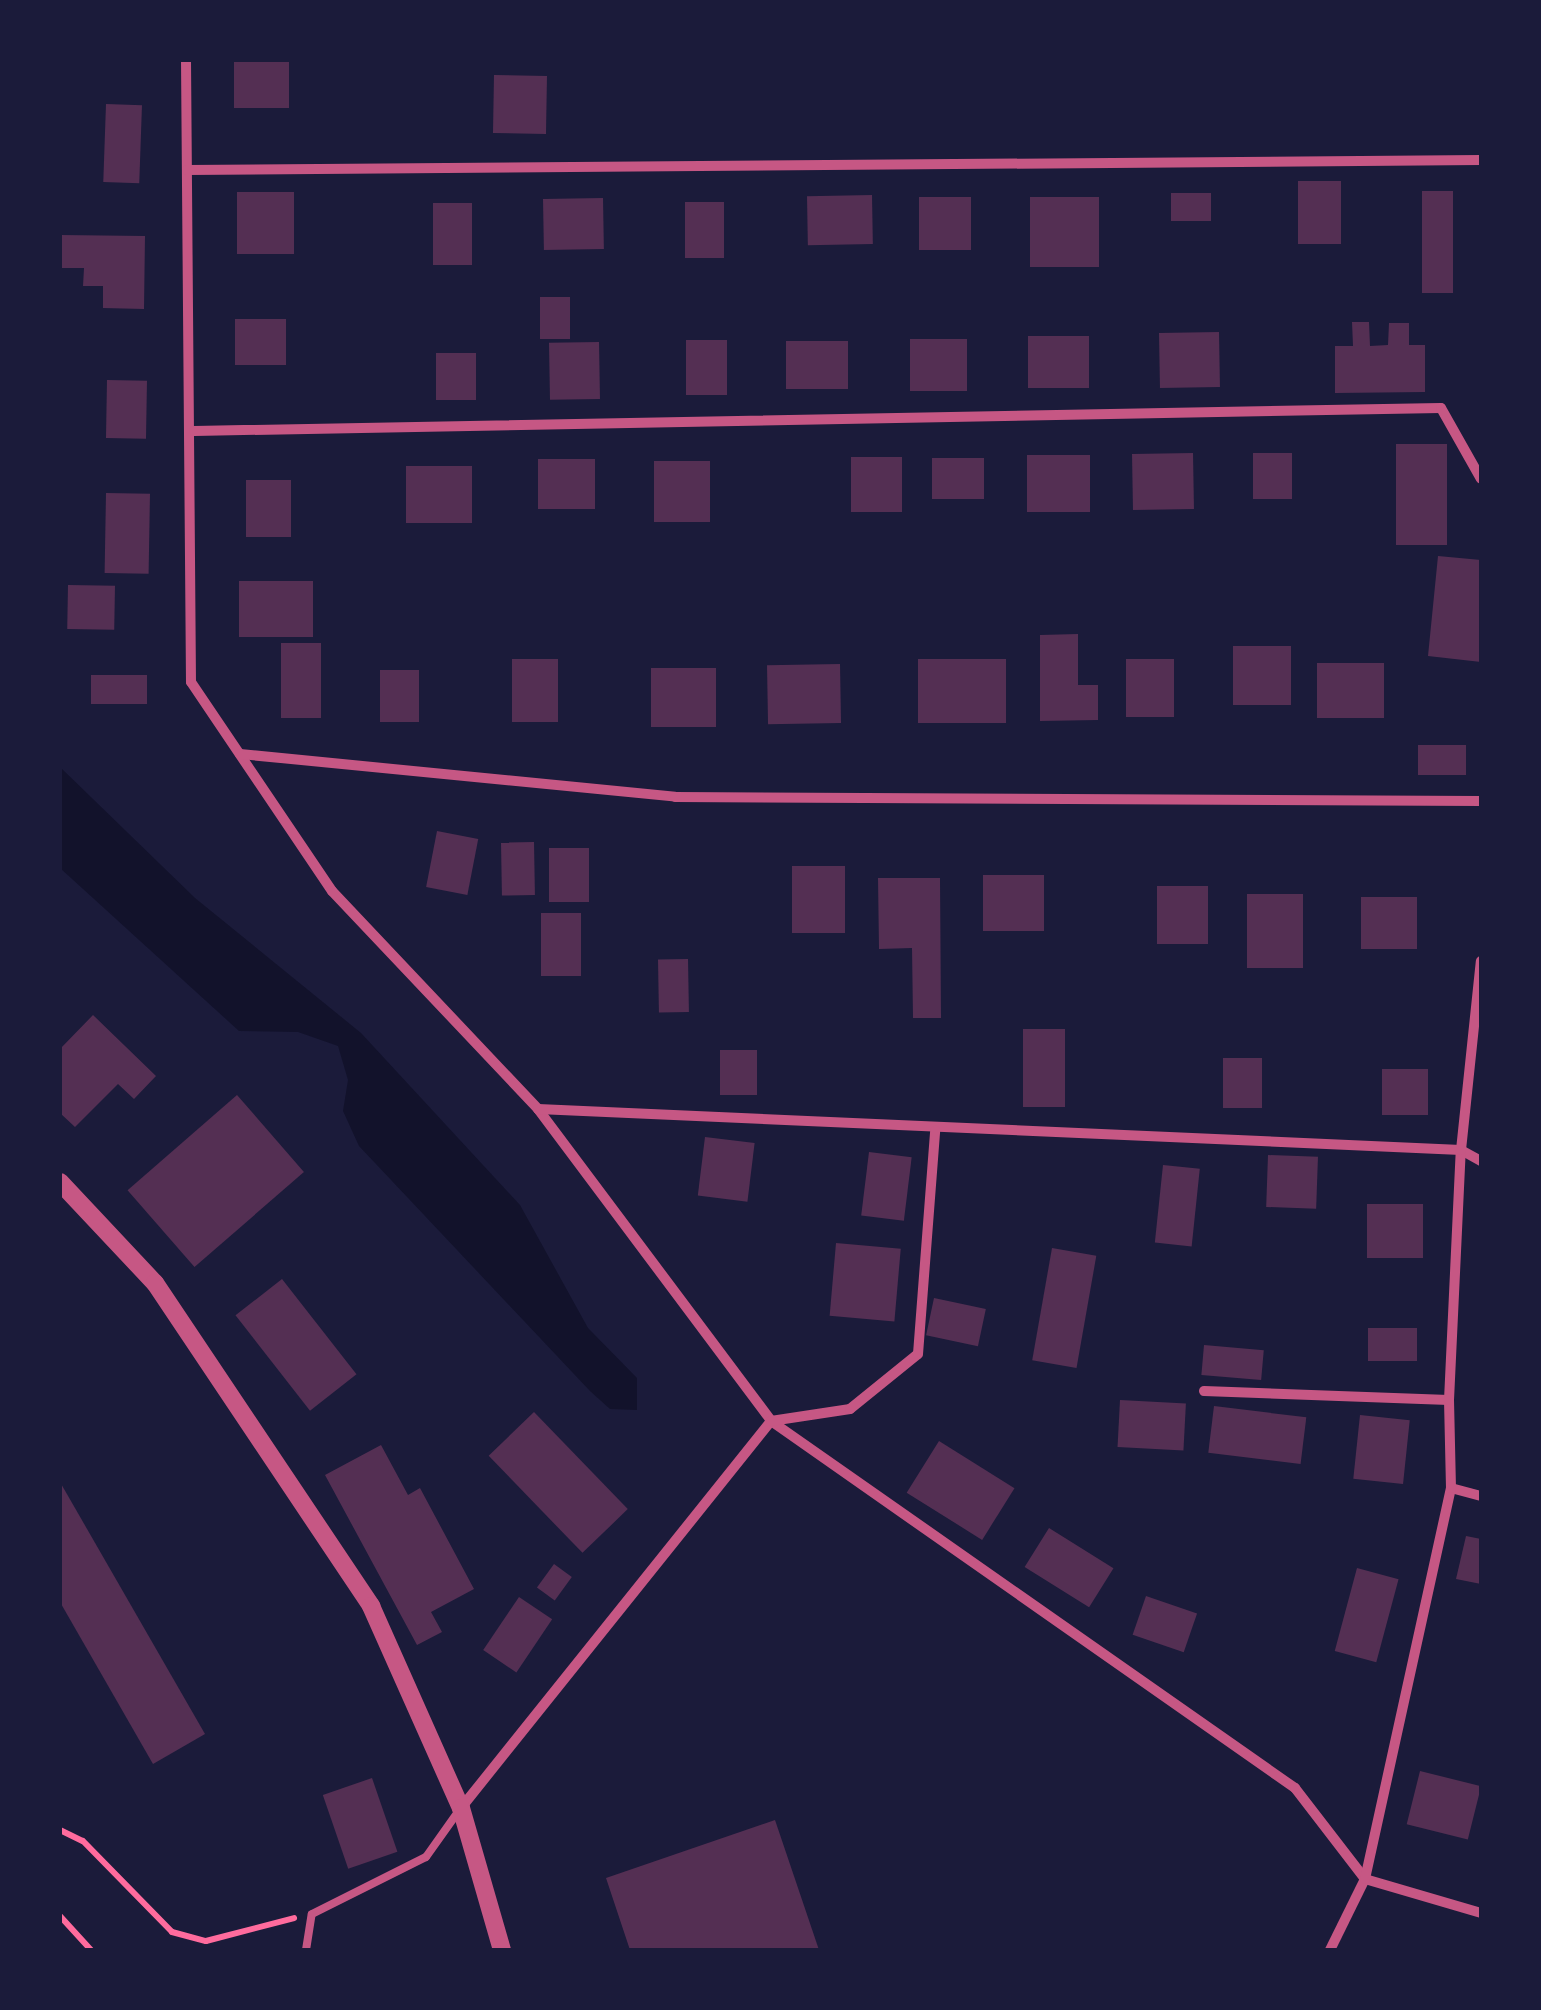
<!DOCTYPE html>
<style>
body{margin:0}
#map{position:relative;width:1541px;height:2010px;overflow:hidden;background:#1b1b3a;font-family:"Exo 2",sans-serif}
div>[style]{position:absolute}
.water>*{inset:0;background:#12122b}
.building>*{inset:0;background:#542f53;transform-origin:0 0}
.path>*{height:6px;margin:-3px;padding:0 3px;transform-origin:3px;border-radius:3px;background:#ff6b9d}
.service>*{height:8px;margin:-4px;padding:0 4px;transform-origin:4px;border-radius:4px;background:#c65784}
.minor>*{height:10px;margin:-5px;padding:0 5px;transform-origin:5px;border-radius:5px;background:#c65784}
.tertiary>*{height:18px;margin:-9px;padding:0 9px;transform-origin:9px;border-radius:9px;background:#c65784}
span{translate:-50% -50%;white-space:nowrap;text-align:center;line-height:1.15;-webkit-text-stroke:10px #1b1b3a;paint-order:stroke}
.frame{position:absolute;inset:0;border:62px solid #1b1b3a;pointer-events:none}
</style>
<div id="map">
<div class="water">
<div style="clip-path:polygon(60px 767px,195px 898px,361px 1033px,520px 1205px,588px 1328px,637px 1378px,637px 1410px,610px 1409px,590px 1391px,359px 1146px,343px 1111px,348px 1080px,338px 1046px,298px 1032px,239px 1031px,60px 868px)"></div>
</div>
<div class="building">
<div style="left:234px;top:61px;width:55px;height:47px"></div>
<div style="left:494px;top:75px;width:53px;height:58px;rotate:1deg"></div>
<div style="left:106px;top:104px;width:36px;height:78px;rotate:2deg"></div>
<div style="left:1341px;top:181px;width:63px;height:43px;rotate:90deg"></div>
<div style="left:1422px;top:191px;width:31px;height:102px"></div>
<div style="left:237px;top:192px;width:57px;height:62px"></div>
<div style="left:1211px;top:193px;width:28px;height:40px;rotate:90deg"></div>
<div style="left:872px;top:195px;width:49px;height:65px;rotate:89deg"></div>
<div style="left:919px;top:197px;width:52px;height:53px"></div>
<div style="left:1030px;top:197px;width:69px;height:70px"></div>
<div style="left:603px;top:198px;width:51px;height:60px;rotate:89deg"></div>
<div style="left:685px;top:202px;width:39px;height:56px"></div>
<div style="left:433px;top:203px;width:39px;height:62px"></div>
<div style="clip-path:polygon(60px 235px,145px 236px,144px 309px,103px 308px,103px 286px,83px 286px,84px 268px,60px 268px)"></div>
<div style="left:540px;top:297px;width:30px;height:42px"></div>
<div style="left:235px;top:319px;width:51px;height:46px"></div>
<div style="clip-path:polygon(1352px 322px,1369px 322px,1370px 346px,1388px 345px,1389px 323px,1409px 323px,1409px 345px,1425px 345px,1425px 392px,1335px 393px,1335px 346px,1353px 346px)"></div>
<div style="left:1219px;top:332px;width:55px;height:60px;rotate:89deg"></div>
<div style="left:1028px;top:336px;width:61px;height:52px"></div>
<div style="left:967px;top:339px;width:52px;height:57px;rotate:90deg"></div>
<div style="left:686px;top:340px;width:41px;height:55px"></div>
<div style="left:848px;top:341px;width:48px;height:62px;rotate:90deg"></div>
<div style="left:599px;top:342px;width:57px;height:50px;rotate:89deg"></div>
<div style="left:476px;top:353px;width:47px;height:40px;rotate:90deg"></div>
<div style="left:107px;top:380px;width:40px;height:58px;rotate:1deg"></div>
<div style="left:1396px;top:444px;width:51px;height:101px"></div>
<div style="left:1193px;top:453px;width:56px;height:61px;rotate:89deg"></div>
<div style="left:1292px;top:453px;width:46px;height:39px;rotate:90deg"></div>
<div style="left:1027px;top:455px;width:63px;height:57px"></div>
<div style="left:902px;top:457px;width:55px;height:51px;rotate:90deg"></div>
<div style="left:984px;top:458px;width:41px;height:52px;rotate:90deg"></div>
<div style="left:538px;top:459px;width:57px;height:50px"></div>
<div style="left:710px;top:461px;width:61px;height:56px;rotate:90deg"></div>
<div style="left:406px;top:466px;width:66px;height:57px"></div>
<div style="left:246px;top:480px;width:45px;height:57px"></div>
<div style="left:106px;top:493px;width:44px;height:80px;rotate:1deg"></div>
<div style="clip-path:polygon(1438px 556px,1481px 560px,1481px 662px,1428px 656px)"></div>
<div style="left:313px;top:581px;width:56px;height:74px;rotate:90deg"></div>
<div style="left:68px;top:585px;width:47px;height:44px;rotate:1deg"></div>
<div style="clip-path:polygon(1078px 634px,1078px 685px,1098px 685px,1098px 720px,1040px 721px,1040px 635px)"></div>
<div style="left:321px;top:643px;width:75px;height:40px;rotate:90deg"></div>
<div style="left:1233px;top:646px;width:58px;height:59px"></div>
<div style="left:558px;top:659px;width:63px;height:46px;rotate:90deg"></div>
<div style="left:1006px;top:659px;width:64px;height:88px;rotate:90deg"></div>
<div style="left:1126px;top:659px;width:48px;height:58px"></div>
<div style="left:1384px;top:663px;width:55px;height:67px;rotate:90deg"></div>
<div style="left:840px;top:664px;width:59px;height:73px;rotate:89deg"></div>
<div style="left:716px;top:668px;width:59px;height:65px;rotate:90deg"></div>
<div style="left:380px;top:670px;width:39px;height:52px"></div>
<div style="left:91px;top:675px;width:56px;height:29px"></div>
<div style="left:1466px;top:745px;width:30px;height:48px;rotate:90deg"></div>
<div style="left:437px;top:831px;width:42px;height:57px;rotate:11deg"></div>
<div style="left:534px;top:842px;width:53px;height:33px;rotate:89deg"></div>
<div style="left:589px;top:848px;width:54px;height:40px;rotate:90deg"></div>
<div style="left:845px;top:866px;width:67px;height:53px;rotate:90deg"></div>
<div style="left:1044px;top:875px;width:56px;height:61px;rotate:90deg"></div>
<div style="clip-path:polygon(878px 878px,940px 878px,941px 1018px,913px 1018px,912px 948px,879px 949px)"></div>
<div style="left:1157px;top:886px;width:51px;height:58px"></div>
<div style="left:1247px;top:894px;width:56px;height:74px"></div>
<div style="left:1361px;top:897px;width:56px;height:52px"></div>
<div style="left:581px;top:913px;width:63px;height:40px;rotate:90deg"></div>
<div style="left:688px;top:959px;width:53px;height:30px;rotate:89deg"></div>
<div style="clip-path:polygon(93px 1015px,156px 1076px,134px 1099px,118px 1084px,75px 1127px,60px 1113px,60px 1049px)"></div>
<div style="left:1023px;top:1029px;width:42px;height:78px"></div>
<div style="left:757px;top:1050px;width:45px;height:37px;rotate:90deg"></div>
<div style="left:1223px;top:1058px;width:39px;height:50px"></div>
<div style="left:1382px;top:1069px;width:46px;height:46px"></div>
<div style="left:237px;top:1095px;width:102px;height:145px;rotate:49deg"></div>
<div style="left:705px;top:1137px;width:50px;height:59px;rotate:7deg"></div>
<div style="left:869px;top:1152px;width:43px;height:64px;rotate:7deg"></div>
<div style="left:1268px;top:1155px;width:50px;height:52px;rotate:2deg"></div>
<div style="left:1163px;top:1165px;width:37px;height:78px;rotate:6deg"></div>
<div style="left:1423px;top:1204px;width:54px;height:56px;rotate:90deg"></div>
<div style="left:836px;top:1243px;width:65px;height:73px;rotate:5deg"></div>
<div style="left:1052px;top:1248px;width:45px;height:114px;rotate:10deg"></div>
<div style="left:282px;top:1279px;width:121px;height:59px;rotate:52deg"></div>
<div style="left:934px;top:1298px;width:53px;height:38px;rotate:12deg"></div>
<div style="left:1368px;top:1328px;width:49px;height:33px"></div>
<div style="left:1204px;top:1345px;width:60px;height:30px;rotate:5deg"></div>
<div style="left:1120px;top:1400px;width:66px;height:47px;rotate:3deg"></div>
<div style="left:1214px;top:1406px;width:93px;height:47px;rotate:7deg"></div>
<div style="left:534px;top:1412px;width:135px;height:63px;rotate:46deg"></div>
<div style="left:1360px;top:1415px;width:50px;height:64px;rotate:6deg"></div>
<div style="left:939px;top:1441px;width:89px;height:61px;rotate:32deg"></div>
<div style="clip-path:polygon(381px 1445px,408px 1495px,420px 1488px,474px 1589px,431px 1612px,442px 1632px,417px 1645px,325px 1475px)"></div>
<div style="clip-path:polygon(60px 1482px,205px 1734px,153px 1764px,60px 1602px)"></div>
<div style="left:1049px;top:1528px;width:76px;height:46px;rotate:32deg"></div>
<div style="clip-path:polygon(1466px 1536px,1481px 1539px,1481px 1584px,1456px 1579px)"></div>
<div style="left:554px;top:1564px;width:22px;height:29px;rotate:36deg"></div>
<div style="left:1357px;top:1568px;width:43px;height:86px;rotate:15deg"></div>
<div style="left:1146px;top:1596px;width:54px;height:41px;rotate:19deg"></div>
<div style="left:519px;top:1597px;width:40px;height:64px;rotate:34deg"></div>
<div style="left:1420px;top:1771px;width:63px;height:55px;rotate:14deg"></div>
<div style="left:372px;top:1778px;width:78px;height:52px;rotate:71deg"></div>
<div style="clip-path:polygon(775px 1820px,819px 1950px,630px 1950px,606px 1878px)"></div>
</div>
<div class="path">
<div style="left:60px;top:1830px;width:25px;rotate:26deg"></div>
<div style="left:83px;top:1841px;width:127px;rotate:45.6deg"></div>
<div style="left:172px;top:1932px;width:35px;rotate:15deg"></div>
<div style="left:206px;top:1941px;width:91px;rotate:-14.6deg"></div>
<div style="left:60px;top:1916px;width:46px;rotate:47.6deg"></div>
</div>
<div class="service">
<div style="left:306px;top:1950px;width:36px;rotate:-81deg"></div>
<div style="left:312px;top:1914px;width:127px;rotate:-26.6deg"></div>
<div style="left:426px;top:1857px;width:55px;rotate:-54.6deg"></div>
</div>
<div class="minor">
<div style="left:186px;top:60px;width:622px;rotate:89.54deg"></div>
<div style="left:191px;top:682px;width:252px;rotate:56deg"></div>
<div style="left:332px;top:891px;width:300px;rotate:46.6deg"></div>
<div style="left:538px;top:1109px;width:389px;rotate:53.2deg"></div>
<div style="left:771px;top:1421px;width:640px;rotate:35.01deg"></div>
<div style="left:1295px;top:1788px;width:115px;rotate:52.4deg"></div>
<div style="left:187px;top:170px;width:1294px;rotate:-0.44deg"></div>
<div style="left:194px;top:431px;width:1247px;rotate:-1.06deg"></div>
<div style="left:1441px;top:408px;width:81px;rotate:60.6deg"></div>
<div style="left:240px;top:754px;width:437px;rotate:5.6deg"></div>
<div style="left:675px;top:797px;width:806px;rotate:0.28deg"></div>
<div style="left:538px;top:1109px;width:924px;rotate:2.54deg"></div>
<div style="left:1461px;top:1150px;width:23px;rotate:29deg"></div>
<div style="left:1204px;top:1391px;width:245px;rotate:2.1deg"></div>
<div style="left:1451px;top:1488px;width:31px;rotate:15deg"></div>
<div style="left:461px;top:1808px;width:496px;rotate:-51.3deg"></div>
<div style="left:771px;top:1421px;width:80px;rotate:-8.6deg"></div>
<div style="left:850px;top:1409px;width:87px;rotate:-39deg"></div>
<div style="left:918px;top:1354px;width:224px;rotate:-85.6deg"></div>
<div style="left:1365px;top:1879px;width:121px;rotate:16.3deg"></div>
<div style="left:1330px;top:1950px;width:79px;rotate:-63.8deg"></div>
<div style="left:1365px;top:1879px;width:400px;rotate:-77.6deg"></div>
<div style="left:1451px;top:1488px;width:88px;rotate:-91.3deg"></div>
<div style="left:1449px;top:1400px;width:250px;rotate:-87.3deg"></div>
<div style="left:1461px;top:1150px;width:190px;rotate:-84deg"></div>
</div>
<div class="tertiary">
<div style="left:60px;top:1182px;width:139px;rotate:46.8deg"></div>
<div style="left:155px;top:1283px;width:389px;rotate:56.2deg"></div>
<div style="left:371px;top:1606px;width:221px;rotate:66deg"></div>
<div style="left:461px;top:1808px;width:148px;rotate:73.9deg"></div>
</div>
<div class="frame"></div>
</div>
